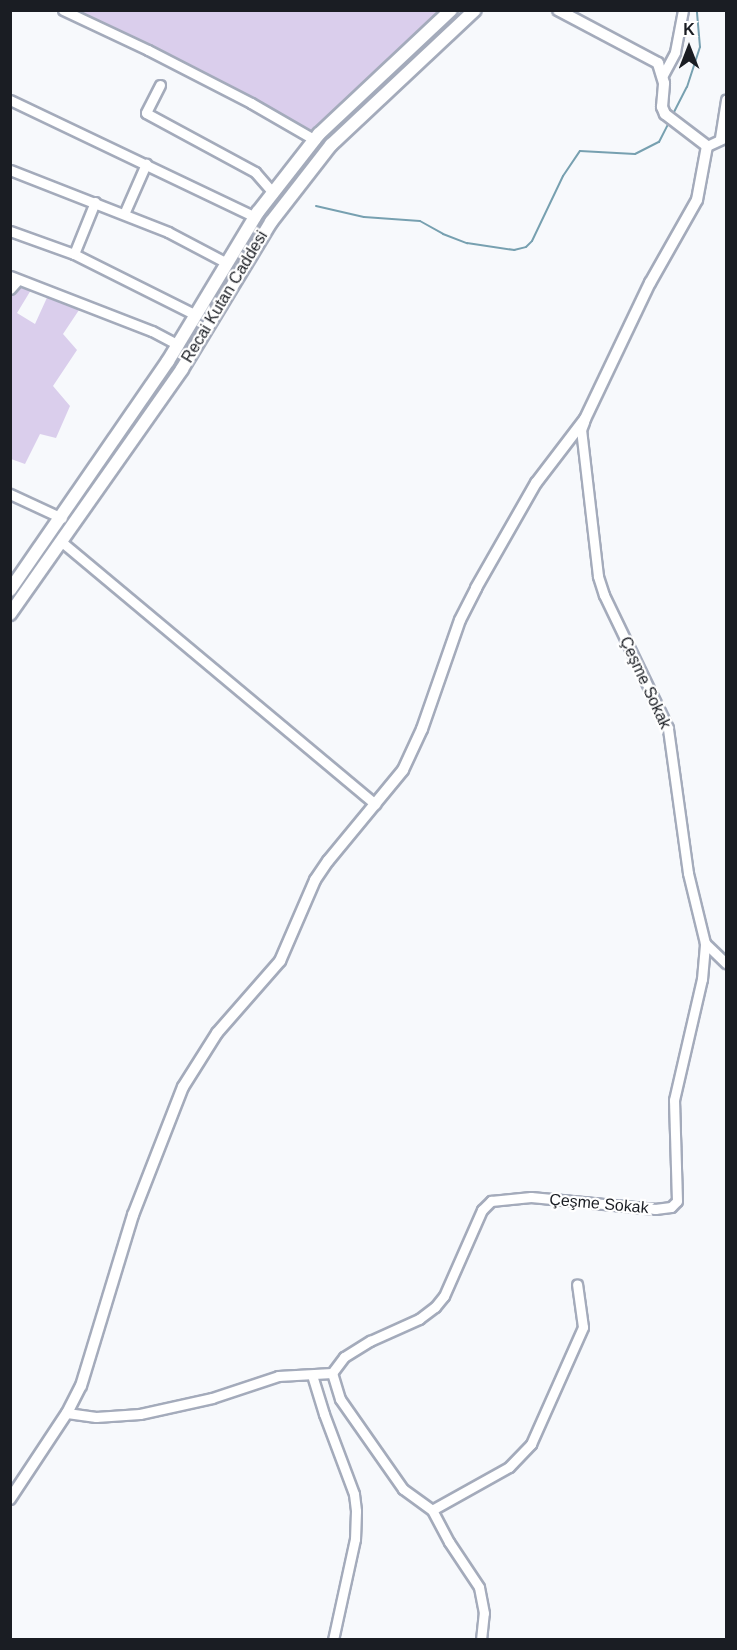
<!DOCTYPE html>
<meta charset="utf-8">
<style>
body{margin:0}
#map{position:relative;width:737px;height:1650px;overflow:hidden;background:#f7f9fc;font-family:Arial,sans-serif}
div>[style]{position:absolute}
.green>*{inset:0;background:#daceec}
.stream>*{height:2px;margin:-1px;padding:0 1px;transform-origin:1px;border-radius:1px;background:#77a0b0}
.roads{filter:drop-shadow(2px 0 #a4abbb) drop-shadow(-2px 0 #a4abbb) drop-shadow(0 2px #a4abbb) drop-shadow(0 -2px #a4abbb)}
.minor>*{height:9px;margin:-4.5px;padding:0 4.5px;transform-origin:4.5px;border-radius:4.5px;background:#fff}
.tertiary>*{height:10px;margin:-5px;padding:0 5px;transform-origin:5px;border-radius:5px;background:#fff}
.secondary>*{height:12px;margin:-6px;padding:0 6px;transform-origin:6px;border-radius:6px;background:#fff}
span{translate:-50% -50%;white-space:nowrap;text-align:center;line-height:1.15;-webkit-text-stroke:4.5px #fff;paint-order:stroke}
.street-label{font-size:16px;color:#1a1d23}
.frame{position:absolute;inset:0;border:12px solid #1a1d23;pointer-events:none}
.north{position:absolute;left:659px;top:18px;width:60px;height:60px;-webkit-text-stroke:4px #fff;paint-order:stroke;rotate:0deg;font-size:16px;font-weight:700;line-height:24px;text-align:center;color:#1a1d23}
.north::after{content:'';display:block;margin:auto;width:21px;height:27px;background:#1a1d23;clip-path:polygon(50% 0,100% 100%,50% 72%,0 100%)}
</style>
<div id="map">
<div class="green">
<div style="clip-path:polygon(80px 11px,439px 11px,317px 134px)"></div>
<div style="clip-path:polygon(11px 275px,34px 285px,17px 313px,35px 324px,50px 291px,83px 304px,63px 334px,77px 350px,53px 386px,70px 406px,56px 438px,40px 434px,25px 464px,11px 459px)"></div>
</div>
<div class="stream">
<div style="left:673px;top:114px;width:30px;rotate:-63deg"></div>
<div style="left:687px;top:87px;width:42px;rotate:-72deg"></div>
<div style="left:700px;top:47px;width:37px;rotate:-95deg"></div>
<div style="left:316px;top:206px;width:49px;rotate:12.9deg"></div>
<div style="left:364px;top:217px;width:56px;rotate:4.1deg"></div>
<div style="left:420px;top:221px;width:26px;rotate:29deg"></div>
<div style="left:443px;top:234px;width:26px;rotate:21deg"></div>
<div style="left:467px;top:243px;width:48px;rotate:8.5deg"></div>
<div style="left:514px;top:250px;width:12px;rotate:-14deg"></div>
<div style="left:526px;top:247px;width:8px;rotate:-45deg"></div>
<div style="left:532px;top:241px;width:72px;rotate:-64.5deg"></div>
<div style="left:563px;top:176px;width:30px;rotate:-56deg"></div>
<div style="left:580px;top:151px;width:55px;rotate:3.1deg"></div>
<div style="left:635px;top:154px;width:27px;rotate:-27deg"></div>
<div style="left:659px;top:142px;width:22px;rotate:-63deg"></div>
</div>
<div class="roads">
<div class="minor">
<div style="left:63px;top:10px;width:94px;rotate:25.2deg"></div>
<div style="left:148px;top:50px;width:116px;rotate:27.2deg"></div>
<div style="left:251px;top:103px;width:74px;rotate:30deg"></div>
<div style="left:663px;top:75px;width:26px;rotate:-62deg"></div>
<div style="left:675px;top:52px;width:43px;rotate:-79.2deg"></div>
<div style="left:160px;top:85px;width:31px;rotate:117deg"></div>
<div style="left:146px;top:113px;width:124px;rotate:28.4deg"></div>
<div style="left:255px;top:172px;width:28px;rotate:49deg"></div>
<div style="left:10px;top:100px;width:272px;rotate:25.5deg"></div>
<div style="left:720px;top:138px;width:39px;rotate:-81deg"></div>
<div style="left:707px;top:146px;width:21px;rotate:-25deg"></div>
<div style="left:10px;top:170px;width:170px;rotate:21.4deg"></div>
<div style="left:168px;top:232px;width:67px;rotate:27.7deg"></div>
<div style="left:95px;top:202px;width:56px;rotate:112deg"></div>
<div style="left:74px;top:254px;width:136px;rotate:26.6deg"></div>
<div style="left:124px;top:214px;width:55px;rotate:-66.3deg"></div>
<div style="left:10px;top:231px;width:68px;rotate:19.8deg"></div>
<div style="left:10px;top:276px;width:152px;rotate:21.2deg"></div>
<div style="left:152px;top:331px;width:30px;rotate:28deg"></div>
<div style="left:10px;top:289px;width:12px;rotate:-48deg"></div>
<div style="left:10px;top:494px;width:57px;rotate:24.8deg"></div>
<div style="left:63px;top:543px;width:407px;rotate:39.9deg"></div>
<div style="left:705px;top:943px;width:29px;rotate:44deg"></div>
<div style="left:312px;top:1375px;width:41px;rotate:72.9deg"></div>
<div style="left:324px;top:1414px;width:85px;rotate:69.4deg"></div>
<div style="left:354px;top:1494px;width:17px;rotate:83deg"></div>
<div style="left:356px;top:1511px;width:28px;rotate:92deg"></div>
<div style="left:355px;top:1539px;width:103px;rotate:102.3deg"></div>
<div style="left:67px;top:1413px;width:29px;rotate:8deg"></div>
<div style="left:96px;top:1417px;width:44px;rotate:-3.9deg"></div>
<div style="left:140px;top:1414px;width:74px;rotate:-12.5deg"></div>
<div style="left:212px;top:1398px;width:70px;rotate:-18.4deg"></div>
<div style="left:278px;top:1376px;width:54px;rotate:-3.2deg"></div>
<div style="left:432px;top:1510px;width:88px;rotate:-29.2deg"></div>
<div style="left:509px;top:1467px;width:32px;rotate:-46deg"></div>
<div style="left:531px;top:1444px;width:128px;rotate:-66deg"></div>
<div style="left:583px;top:1327px;width:43px;rotate:-97.9deg"></div>
<div style="left:481px;top:1640px;width:27px;rotate:-84deg"></div>
<div style="left:484px;top:1613px;width:26px;rotate:-101deg"></div>
<div style="left:479px;top:1587px;width:54px;rotate:-123.7deg"></div>
<div style="left:449px;top:1542px;width:36px;rotate:-118deg"></div>
<div style="left:432px;top:1510px;width:36px;rotate:-144deg"></div>
<div style="left:403px;top:1489px;width:110px;rotate:-125deg"></div>
<div style="left:340px;top:1399px;width:27px;rotate:-107deg"></div>
<div style="left:332px;top:1373px;width:20px;rotate:-53deg"></div>
<div style="left:344px;top:1357px;width:31px;rotate:-32deg"></div>
<div style="left:370px;top:1341px;width:54px;rotate:-24.2deg"></div>
<div style="left:419px;top:1319px;width:20px;rotate:-37deg"></div>
<div style="left:435px;top:1307px;width:14px;rotate:-51deg"></div>
<div style="left:444px;top:1296px;width:94px;rotate:-66.2deg"></div>
<div style="left:482px;top:1210px;width:13px;rotate:-45deg"></div>
<div style="left:491px;top:1201px;width:40px;rotate:-5.7deg"></div>
<div style="left:531px;top:1197px;width:125px;rotate:5.5deg"></div>
<div style="left:655px;top:1209px;width:16px;rotate:-7deg"></div>
<div style="left:671px;top:1207px;width:8px;rotate:-45deg"></div>
<div style="left:677px;top:1201px;width:101px;rotate:-91.7deg"></div>
<div style="left:674px;top:1100px;width:124px;rotate:-77deg"></div>
<div style="left:702px;top:979px;width:36px;rotate:-85deg"></div>
<div style="left:705px;top:943px;width:72px;rotate:-103.7deg"></div>
<div style="left:688px;top:873px;width:146px;rotate:-97.9deg"></div>
<div style="left:668px;top:728px;width:148px;rotate:-115.7deg"></div>
<div style="left:604px;top:595px;width:20px;rotate:-108deg"></div>
<div style="left:598px;top:576px;width:147px;rotate:-96.6deg"></div>
<div style="left:581px;top:430px;width:9px;rotate:-69deg"></div>
</div>
<div class="tertiary">
<div style="left:10px;top:1499px;width:103px;rotate:-56.5deg"></div>
<div style="left:67px;top:1413px;width:30px;rotate:-63deg"></div>
<div style="left:81px;top:1386px;width:179px;rotate:-73.1deg"></div>
<div style="left:133px;top:1215px;width:137px;rotate:-68.7deg"></div>
<div style="left:183px;top:1087px;width:64px;rotate:-57.8deg"></div>
<div style="left:217px;top:1033px;width:96px;rotate:-48.8deg"></div>
<div style="left:280px;top:961px;width:88px;rotate:-66.6deg"></div>
<div style="left:315px;top:880px;width:23px;rotate:-56deg"></div>
<div style="left:328px;top:861px;width:118px;rotate:-50.5deg"></div>
<div style="left:403px;top:770px;width:45px;rotate:-65.1deg"></div>
<div style="left:422px;top:729px;width:115px;rotate:-70.8deg"></div>
<div style="left:460px;top:620px;width:36px;rotate:-63deg"></div>
<div style="left:476px;top:588px;width:121px;rotate:-60.3deg"></div>
<div style="left:536px;top:483px;width:81px;rotate:-52.6deg"></div>
<div style="left:585px;top:419px;width:151px;rotate:-64.5deg"></div>
<div style="left:650px;top:283px;width:95px;rotate:-60.5deg"></div>
<div style="left:697px;top:200px;width:55px;rotate:-79.5deg"></div>
<div style="left:707px;top:146px;width:53px;rotate:-142.7deg"></div>
<div style="left:665px;top:114px;width:8px;rotate:-113deg"></div>
<div style="left:662px;top:107px;width:24px;rotate:-85deg"></div>
<div style="left:664px;top:83px;width:21px;rotate:-107deg"></div>
<div style="left:658px;top:63px;width:113px;rotate:-152.1deg"></div>
</div>
<div class="secondary">
<div style="left:10px;top:590px;width:278px;rotate:-55.4deg"></div>
<div style="left:168px;top:361px;width:174px;rotate:-58.9deg"></div>
<div style="left:258px;top:212px;width:99px;rotate:-52deg"></div>
<div style="left:319px;top:134px;width:181px;rotate:-43.2deg"></div>
<div style="left:10px;top:614px;width:299px;rotate:-54.9deg"></div>
<div style="left:182px;top:369px;width:172px;rotate:-58.8deg"></div>
<div style="left:271px;top:222px;width:98px;rotate:-52.1deg"></div>
<div style="left:331px;top:145px;width:197px;rotate:-43.2deg"></div>
</div>
</div>
<div class="street-label">
<span style="left:225px;top:297px;rotate:-59deg">Recai Kutan Caddesi</span>
<span style="left:645px;top:683px;rotate:65deg">Çeşme Sokak</span>
<span style="left:599px;top:1204px;rotate:5deg">Çeşme Sokak</span>
</div>
<div class="frame"></div>
<div class="north">K</div>
</div>
